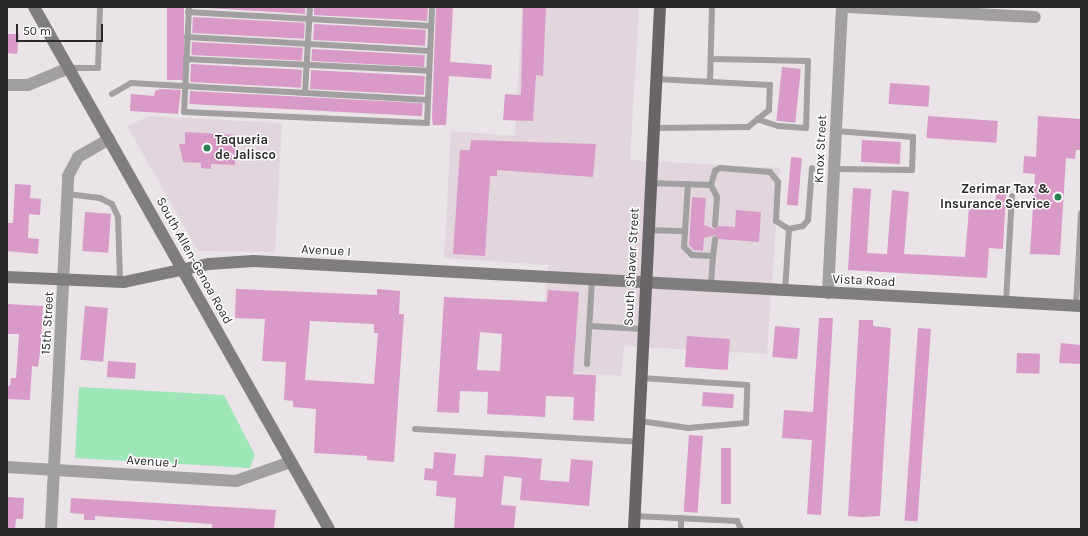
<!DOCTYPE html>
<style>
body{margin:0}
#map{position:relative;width:1088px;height:536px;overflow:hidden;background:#eae4e8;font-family:Karla,sans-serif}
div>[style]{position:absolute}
.built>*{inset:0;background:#e2d5dd}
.green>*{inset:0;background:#9ee5b7}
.building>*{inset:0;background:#da9ac7;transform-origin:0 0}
.lane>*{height:6px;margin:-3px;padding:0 3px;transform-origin:3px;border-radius:3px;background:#a19fa0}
.street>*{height:12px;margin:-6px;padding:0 6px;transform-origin:6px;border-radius:6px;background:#a19fa0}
.secondary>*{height:12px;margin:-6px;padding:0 6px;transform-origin:6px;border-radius:6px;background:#807d7f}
.primary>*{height:12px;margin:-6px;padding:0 6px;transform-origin:6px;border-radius:6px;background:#686467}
.dots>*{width:11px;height:11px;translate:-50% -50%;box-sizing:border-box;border:2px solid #fff;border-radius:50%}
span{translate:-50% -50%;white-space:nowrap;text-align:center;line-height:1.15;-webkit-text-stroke:3px #fff;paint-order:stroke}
.poi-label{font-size:13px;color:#2a282a;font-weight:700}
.left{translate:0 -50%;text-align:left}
.right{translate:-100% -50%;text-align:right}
.street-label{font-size:13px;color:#2a282a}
.frame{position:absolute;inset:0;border:8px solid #2a282a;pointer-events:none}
.scale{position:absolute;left:16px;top:24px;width:87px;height:18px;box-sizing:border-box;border:2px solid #2a282a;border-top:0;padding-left:5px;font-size:12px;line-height:14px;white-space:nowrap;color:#2a282a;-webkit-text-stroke:3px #fff;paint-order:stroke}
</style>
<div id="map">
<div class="built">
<div style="clip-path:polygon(522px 7px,639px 7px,630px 160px,780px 168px,767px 354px,624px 346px,621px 376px,539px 370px,548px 265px,444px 258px,451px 131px,515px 136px)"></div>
<div style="clip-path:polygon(149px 116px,282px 123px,275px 252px,198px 251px,127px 126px)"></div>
</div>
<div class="green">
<div style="clip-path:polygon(79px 387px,224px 395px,255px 455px,250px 468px,75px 458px)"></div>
</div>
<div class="building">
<div style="left:167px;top:7px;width:17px;height:73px"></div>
<div style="clip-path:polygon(193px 7px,305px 7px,305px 14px)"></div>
<div style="clip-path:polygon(314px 7px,428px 7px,427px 21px,314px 15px)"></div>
<div style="clip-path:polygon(436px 7px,453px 7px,450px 62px,492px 65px,491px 79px,449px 76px,446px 125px,433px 125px,432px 118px)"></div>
<div style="clip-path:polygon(523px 7px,546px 7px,543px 76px,536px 75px,533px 121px,503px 120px,505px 94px,521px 95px)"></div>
<div style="left:193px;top:17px;width:112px;height:16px;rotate:3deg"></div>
<div style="left:314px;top:24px;width:112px;height:16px;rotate:3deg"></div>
<div style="clip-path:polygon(7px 34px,19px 34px,17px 54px,7px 53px)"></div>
<div style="left:192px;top:42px;width:111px;height:13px;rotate:3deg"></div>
<div style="left:312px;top:49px;width:113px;height:12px;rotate:3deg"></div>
<div style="left:191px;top:64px;width:111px;height:18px;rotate:3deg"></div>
<div style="left:782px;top:67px;width:19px;height:54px;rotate:6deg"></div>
<div style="left:311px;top:70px;width:114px;height:19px;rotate:3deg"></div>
<div style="left:890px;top:83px;width:40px;height:21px;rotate:4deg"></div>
<div style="clip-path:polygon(161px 89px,181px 90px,178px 114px,130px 111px,131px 94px,154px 96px,155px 91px)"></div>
<div style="left:190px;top:91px;width:233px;height:13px;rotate:3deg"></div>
<div style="left:928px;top:116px;width:70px;height:22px;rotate:4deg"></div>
<div style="clip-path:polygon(1038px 116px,1081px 119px,1081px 150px,1076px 150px,1075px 159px,1066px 158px,1060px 255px,1030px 254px,1035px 174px,1023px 173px,1024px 156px,1036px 157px)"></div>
<div style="clip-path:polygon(185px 132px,237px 135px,235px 165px,211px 164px,211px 169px,201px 168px,201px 163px,183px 162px,179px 144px,185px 144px)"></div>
<div style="clip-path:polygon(471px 140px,596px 144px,593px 177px,497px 170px,497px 176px,490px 176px,485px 256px,453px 254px,460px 150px,470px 150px)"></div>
<div style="left:862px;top:140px;width:39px;height:22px;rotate:3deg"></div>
<div style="left:791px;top:157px;width:11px;height:48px;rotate:5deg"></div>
<div style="clip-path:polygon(15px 184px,31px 185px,30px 198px,41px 199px,40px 215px,29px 214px,28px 238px,39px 239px,38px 254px,7px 251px,7px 223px,13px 223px)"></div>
<div style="clip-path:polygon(853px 188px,871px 189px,867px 253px,887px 254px,892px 190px,909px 192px,904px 254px,965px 257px,969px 208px,995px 210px,996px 193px,1006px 193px,1003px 249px,989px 248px,987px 278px,848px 270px)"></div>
<div style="clip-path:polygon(692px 197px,706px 198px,704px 225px,714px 229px,719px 226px,735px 227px,736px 210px,761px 212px,759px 242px,719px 239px,715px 235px,704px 238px,703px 251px,694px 250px,689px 245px)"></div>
<div style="left:85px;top:212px;width:26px;height:39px;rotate:4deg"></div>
<div style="clip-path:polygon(evenodd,236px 289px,377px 295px,377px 289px,400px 291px,399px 314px,404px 314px,394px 462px,367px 460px,367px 456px,314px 453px,316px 409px,293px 407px,293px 401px,284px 400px,286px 362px,262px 361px,265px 319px,235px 318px,236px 289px,310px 321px,374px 324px,374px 333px,378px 333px,374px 384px,305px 380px,310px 321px)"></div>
<div style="clip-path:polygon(evenodd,548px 290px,579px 292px,573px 374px,596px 375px,594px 421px,573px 420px,574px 397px,546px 396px,545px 417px,487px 414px,488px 392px,460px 391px,459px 413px,437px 412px,444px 297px,547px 302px,548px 290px,480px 332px,502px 334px,500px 371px,477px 370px,480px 332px)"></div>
<div style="clip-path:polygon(7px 304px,43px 306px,41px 345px,38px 367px,32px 366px,30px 400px,7px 399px,7px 386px,10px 386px,11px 378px,16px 378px,19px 334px,7px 334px)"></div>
<div style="left:85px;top:306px;width:23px;height:54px;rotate:5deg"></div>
<div style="clip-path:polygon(819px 318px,833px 318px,821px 515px,807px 514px,812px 440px,782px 438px,784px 410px,813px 412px)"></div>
<div style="clip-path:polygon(859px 320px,873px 320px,873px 326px,891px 328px,880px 516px,862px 517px,848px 516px)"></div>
<div style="left:775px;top:326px;width:25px;height:31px;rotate:5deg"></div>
<div style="left:918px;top:328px;width:13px;height:193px;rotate:4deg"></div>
<div style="left:687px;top:336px;width:43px;height:31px;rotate:4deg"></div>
<div style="clip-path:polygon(1061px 343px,1081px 345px,1081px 364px,1059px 363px)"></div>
<div style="left:1017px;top:353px;width:23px;height:20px;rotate:2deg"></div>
<div style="left:108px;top:361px;width:28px;height:16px;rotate:4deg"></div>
<div style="left:703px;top:392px;width:31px;height:14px;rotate:4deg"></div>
<div style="left:689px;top:435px;width:14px;height:77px;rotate:4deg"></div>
<div style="left:721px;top:448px;width:10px;height:56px"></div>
<div style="clip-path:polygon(434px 452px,456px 454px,454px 475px,483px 477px,485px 455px,520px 457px,542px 459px,540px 480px,569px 482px,571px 459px,593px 461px,589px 506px,520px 500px,522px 478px,504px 476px,501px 505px,516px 506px,514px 529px,454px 529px,456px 498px,436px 496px,437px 481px,424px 480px,425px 468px,433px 469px)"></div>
<div style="clip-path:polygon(7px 497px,24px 498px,23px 519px,16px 519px,15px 529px,7px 529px)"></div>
<div style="clip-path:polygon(71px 498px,276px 510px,274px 529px,212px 529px,212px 524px,95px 516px,95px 520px,84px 520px,84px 514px,70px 513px)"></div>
</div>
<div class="lane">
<div style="left:189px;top:7px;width:105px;rotate:92.7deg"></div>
<div style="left:184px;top:112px;width:243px;rotate:2.6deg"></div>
<div style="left:427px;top:123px;width:116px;rotate:-87.5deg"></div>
<div style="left:188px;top:12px;width:243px;rotate:3.3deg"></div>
<div style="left:187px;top:37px;width:243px;rotate:3.3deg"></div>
<div style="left:186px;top:59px;width:243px;rotate:2.8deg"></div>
<div style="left:711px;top:59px;width:97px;rotate:1.2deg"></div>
<div style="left:808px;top:61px;width:67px;rotate:91.7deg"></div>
<div style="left:806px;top:128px;width:28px;rotate:-176deg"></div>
<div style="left:778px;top:126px;width:22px;rotate:-162deg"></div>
<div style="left:69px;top:68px;width:29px"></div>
<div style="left:98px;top:68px;width:61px;rotate:-88.1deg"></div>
<div style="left:710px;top:82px;width:75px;rotate:-88.5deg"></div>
<div style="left:305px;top:93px;width:86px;rotate:-86.7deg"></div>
<div style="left:112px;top:94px;width:22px;rotate:-30deg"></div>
<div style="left:131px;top:83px;width:297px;rotate:3.3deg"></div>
<div style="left:654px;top:128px;width:94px;rotate:-0.6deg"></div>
<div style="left:748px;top:127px;width:27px;rotate:-39deg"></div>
<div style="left:769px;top:110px;width:25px;rotate:-88deg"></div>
<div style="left:770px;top:85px;width:114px;rotate:-177deg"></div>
<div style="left:834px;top:169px;width:78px;rotate:0.7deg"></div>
<div style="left:912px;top:170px;width:33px;rotate:-88deg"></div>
<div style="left:913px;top:137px;width:77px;rotate:-175.5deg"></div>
<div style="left:651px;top:183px;width:60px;rotate:1.9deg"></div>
<div style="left:711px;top:185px;width:15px;rotate:-74deg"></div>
<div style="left:715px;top:171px;width:6px;rotate:-31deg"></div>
<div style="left:720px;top:168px;width:50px;rotate:4.6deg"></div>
<div style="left:770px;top:172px;width:13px;rotate:51deg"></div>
<div style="left:778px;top:182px;width:39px;rotate:93deg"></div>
<div style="left:776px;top:221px;width:15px;rotate:32deg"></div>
<div style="left:688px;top:184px;width:63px;rotate:93.6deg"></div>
<div style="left:684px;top:247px;width:11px;rotate:45deg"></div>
<div style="left:692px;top:255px;width:21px;rotate:3deg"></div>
<div style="left:713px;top:256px;width:30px;rotate:94deg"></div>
<div style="left:711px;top:185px;width:13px;rotate:63deg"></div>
<div style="left:717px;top:197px;width:28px;rotate:94deg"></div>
<div style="left:67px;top:194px;width:33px;rotate:7deg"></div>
<div style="left:100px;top:198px;width:13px;rotate:27deg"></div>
<div style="left:112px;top:204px;width:14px;rotate:65deg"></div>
<div style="left:118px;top:217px;width:65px;rotate:88.2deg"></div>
<div style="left:648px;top:230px;width:37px;rotate:2deg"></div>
<div style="left:713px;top:256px;width:17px;rotate:-83deg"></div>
<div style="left:785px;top:291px;width:62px;rotate:-86.3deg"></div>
<div style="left:789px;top:229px;width:14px;rotate:-12deg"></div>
<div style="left:803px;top:226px;width:8px;rotate:-50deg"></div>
<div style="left:808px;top:220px;width:52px;rotate:-85.6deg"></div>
<div style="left:1006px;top:302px;width:106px;rotate:-86.8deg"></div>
<div style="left:1076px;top:306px;width:93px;rotate:-86.9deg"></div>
<div style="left:589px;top:326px;width:54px;rotate:3.2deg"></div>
<div style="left:587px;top:364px;width:84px;rotate:-86.6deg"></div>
<div style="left:640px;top:421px;width:49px;rotate:8.3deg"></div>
<div style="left:688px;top:428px;width:58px;rotate:-4.9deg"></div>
<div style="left:746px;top:423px;width:38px;rotate:-88deg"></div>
<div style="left:747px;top:385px;width:106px;rotate:-176.2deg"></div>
<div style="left:415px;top:429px;width:223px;rotate:3.3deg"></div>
<div style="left:635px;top:516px;width:102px;rotate:2.8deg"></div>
<div style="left:737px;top:521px;width:9px;rotate:63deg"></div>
<div style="left:681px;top:529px;width:11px;rotate:-90deg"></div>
</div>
<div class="street">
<div style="left:848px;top:7px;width:187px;rotate:3.1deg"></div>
<div style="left:7px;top:85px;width:21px"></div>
<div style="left:28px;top:85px;width:44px;rotate:-22.5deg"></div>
<div style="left:828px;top:293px;width:286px;rotate:-87.2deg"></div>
<div style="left:7px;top:467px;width:229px;rotate:3.5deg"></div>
<div style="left:236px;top:481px;width:58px;rotate:-19.1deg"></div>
<div style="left:51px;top:529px;width:353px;rotate:-87.2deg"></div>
<div style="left:68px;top:176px;width:21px;rotate:-62deg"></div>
<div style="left:78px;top:157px;width:36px;rotate:-30deg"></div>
</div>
<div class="secondary">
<div style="left:34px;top:7px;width:600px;rotate:60.53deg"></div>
<div style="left:7px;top:277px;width:117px;rotate:2.4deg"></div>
<div style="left:124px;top:282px;width:87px;rotate:-12deg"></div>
<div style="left:209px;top:264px;width:44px;rotate:-3.9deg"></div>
<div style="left:253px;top:261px;width:829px;rotate:3.11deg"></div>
</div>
<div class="primary">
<div style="left:634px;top:529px;width:523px;rotate:-87.15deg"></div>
</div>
<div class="dots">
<div style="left:207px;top:148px;background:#2c8053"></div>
<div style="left:1058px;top:197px;background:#2c8053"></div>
</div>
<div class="poi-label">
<span class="left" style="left:215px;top:148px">Taqueria<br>de Jalisco</span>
<span class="right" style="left:1050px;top:197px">Zerimar Tax &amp;<br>Insurance Service</span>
</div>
<div class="street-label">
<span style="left:821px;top:149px;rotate:-87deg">Knox Street</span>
<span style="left:326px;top:251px;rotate:3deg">Avenue I</span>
<span style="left:194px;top:261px;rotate:61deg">South Allen-Genoa Road</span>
<span style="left:632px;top:267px;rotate:-87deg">South Shaver Street</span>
<span style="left:864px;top:281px;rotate:3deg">Vista Road</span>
<span style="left:48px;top:323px;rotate:-87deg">15th Street</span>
<span style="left:152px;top:462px;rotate:4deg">Avenue J</span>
</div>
<div class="frame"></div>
<div class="scale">50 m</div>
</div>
